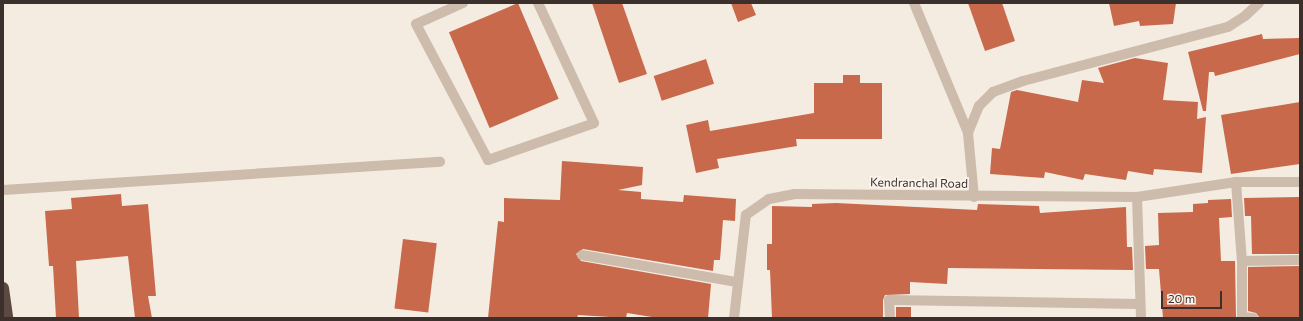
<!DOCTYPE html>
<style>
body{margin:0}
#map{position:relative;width:1303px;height:321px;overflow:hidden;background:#f4ebe1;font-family:Commissioner,sans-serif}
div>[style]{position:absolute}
.building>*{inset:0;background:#c8694b;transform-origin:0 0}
.minor>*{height:10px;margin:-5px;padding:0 5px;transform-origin:5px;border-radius:5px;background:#cdbbac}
.highway>*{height:12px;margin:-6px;padding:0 6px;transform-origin:6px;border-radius:6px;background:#5c4a42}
span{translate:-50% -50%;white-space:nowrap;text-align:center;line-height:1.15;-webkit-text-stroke:3.5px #fbf5ee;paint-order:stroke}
.street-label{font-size:12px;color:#3b302b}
.frame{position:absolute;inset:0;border:4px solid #3b302b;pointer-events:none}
.scale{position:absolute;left:1161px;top:291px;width:61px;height:18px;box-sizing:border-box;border:2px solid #3b302b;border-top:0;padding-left:5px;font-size:12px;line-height:14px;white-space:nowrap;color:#3b302b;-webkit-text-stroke:3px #fbf5ee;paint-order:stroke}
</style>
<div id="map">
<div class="building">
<div style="left:518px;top:3px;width:104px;height:75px;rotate:67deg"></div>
<div style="clip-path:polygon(592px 3px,622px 3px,647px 74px,619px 83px)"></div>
<div style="clip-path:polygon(731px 3px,751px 3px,756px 15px,738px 22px)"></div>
<div style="clip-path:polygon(968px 3px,1002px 3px,1015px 41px,985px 51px)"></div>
<div style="clip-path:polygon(1109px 3px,1176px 3px,1173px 24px,1140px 26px,1139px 21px,1114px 26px)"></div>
<div style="clip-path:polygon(1262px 34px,1263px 39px,1300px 38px,1300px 54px,1215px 76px,1214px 72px,1209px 72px,1206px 111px,1203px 111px,1188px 52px)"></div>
<div style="clip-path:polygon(1135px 58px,1168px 63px,1163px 100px,1198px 102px,1197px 119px,1206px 117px,1202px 173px,1154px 169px,1153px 175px,1128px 171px,1126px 180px,1085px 174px,1083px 180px,1045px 172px,1044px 178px,990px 174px,992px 148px,1000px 149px,1011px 92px,1017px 90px,1078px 102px,1082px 80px,1104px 83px,1098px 68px)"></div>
<div style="left:706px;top:59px;width:26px;height:55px;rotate:72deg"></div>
<div style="clip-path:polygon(843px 75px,860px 75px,860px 83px,882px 83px,882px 139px,796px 139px,797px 146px,717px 159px,719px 168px,696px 173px,686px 125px,708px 120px,710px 131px,814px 113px,814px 83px,843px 83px)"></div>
<div style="clip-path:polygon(1300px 102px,1300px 164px,1231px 174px,1221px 115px)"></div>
<div style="clip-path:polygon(562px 161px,643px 167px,642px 185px,618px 190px,641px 192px,641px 199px,683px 202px,684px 195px,736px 199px,735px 221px,723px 220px,720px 260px,714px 260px,713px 271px,583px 249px,576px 254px,581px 261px,711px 284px,708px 318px,658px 318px,627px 313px,626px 318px,578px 315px,577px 318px,488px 318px,498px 221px,504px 222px,504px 198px,560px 200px)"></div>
<div style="clip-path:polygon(121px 194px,122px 206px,148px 204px,156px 296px,148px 296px,152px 318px,135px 318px,128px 256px,76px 261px,79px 318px,56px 318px,53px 266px,49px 266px,45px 211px,72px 209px,71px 198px)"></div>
<div style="clip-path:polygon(1300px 197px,1300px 254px,1252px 254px,1251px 216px,1245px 216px,1244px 198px)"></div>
<div style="clip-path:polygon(1231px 199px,1232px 217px,1219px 218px,1221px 261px,1235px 261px,1236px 317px,1163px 318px,1159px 269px,1146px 269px,1145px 246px,1159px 245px,1158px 213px,1193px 212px,1193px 204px,1208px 203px,1208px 200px)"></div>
<div style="clip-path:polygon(836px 203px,977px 210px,978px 204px,1039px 206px,1040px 213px,1126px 207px,1127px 247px,1132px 247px,1133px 270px,948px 268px,947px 284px,910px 282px,910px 294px,885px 295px,883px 300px,883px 318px,772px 318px,770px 270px,767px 270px,767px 244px,772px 244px,772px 206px,812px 207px,812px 204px)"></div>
<div style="left:403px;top:239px;width:34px;height:70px;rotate:7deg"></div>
<div style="clip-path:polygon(1300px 266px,1300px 318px,1259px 317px,1256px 313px,1248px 311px,1248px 267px)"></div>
<div style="left:896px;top:307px;width:15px;height:11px"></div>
</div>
<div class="minor">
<div style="left:463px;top:3px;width:51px;rotate:155.9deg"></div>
<div style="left:416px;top:24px;width:154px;rotate:62.1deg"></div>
<div style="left:488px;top:160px;width:112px;rotate:-19.2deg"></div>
<div style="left:594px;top:123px;width:132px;rotate:-115deg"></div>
<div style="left:914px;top:3px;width:141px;rotate:67.4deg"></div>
<div style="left:1236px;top:182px;width:79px;rotate:85.7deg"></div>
<div style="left:1242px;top:261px;width:57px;rotate:90deg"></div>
<div style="left:3px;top:190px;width:438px;rotate:-3.7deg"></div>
<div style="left:974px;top:197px;width:64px;rotate:-95.4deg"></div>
<div style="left:968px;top:133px;width:29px;rotate:-68deg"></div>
<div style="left:979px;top:106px;width:20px;rotate:-45deg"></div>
<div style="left:993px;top:92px;width:32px;rotate:-20deg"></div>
<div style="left:1023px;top:81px;width:212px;rotate:-14.8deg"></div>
<div style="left:1228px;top:27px;width:20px;rotate:-33deg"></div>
<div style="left:1245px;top:16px;width:19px;rotate:-43deg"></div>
<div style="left:1137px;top:197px;width:121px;rotate:88.1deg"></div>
<div style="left:582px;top:255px;width:156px;rotate:9.9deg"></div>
<div style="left:1242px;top:261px;width:58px;rotate:-1deg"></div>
<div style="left:1242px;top:317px;width:11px;rotate:5deg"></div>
<div style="left:734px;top:318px;width:104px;rotate:-83.4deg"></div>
<div style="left:746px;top:215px;width:28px;rotate:-35deg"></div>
<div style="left:769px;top:199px;width:25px;rotate:-11deg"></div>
<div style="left:794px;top:194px;width:343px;rotate:0.5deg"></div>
<div style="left:1137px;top:197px;width:100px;rotate:-8.6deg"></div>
<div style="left:1236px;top:182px;width:64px"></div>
<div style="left:890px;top:318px;width:18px;rotate:-93deg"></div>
<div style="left:889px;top:300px;width:251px;rotate:0.9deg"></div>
</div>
<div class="highway">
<div style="left:3px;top:288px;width:30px;rotate:82deg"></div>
</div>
<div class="street-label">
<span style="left:919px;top:183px;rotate:1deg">Kendranchal Road</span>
</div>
<div class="frame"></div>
<div class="scale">20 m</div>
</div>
